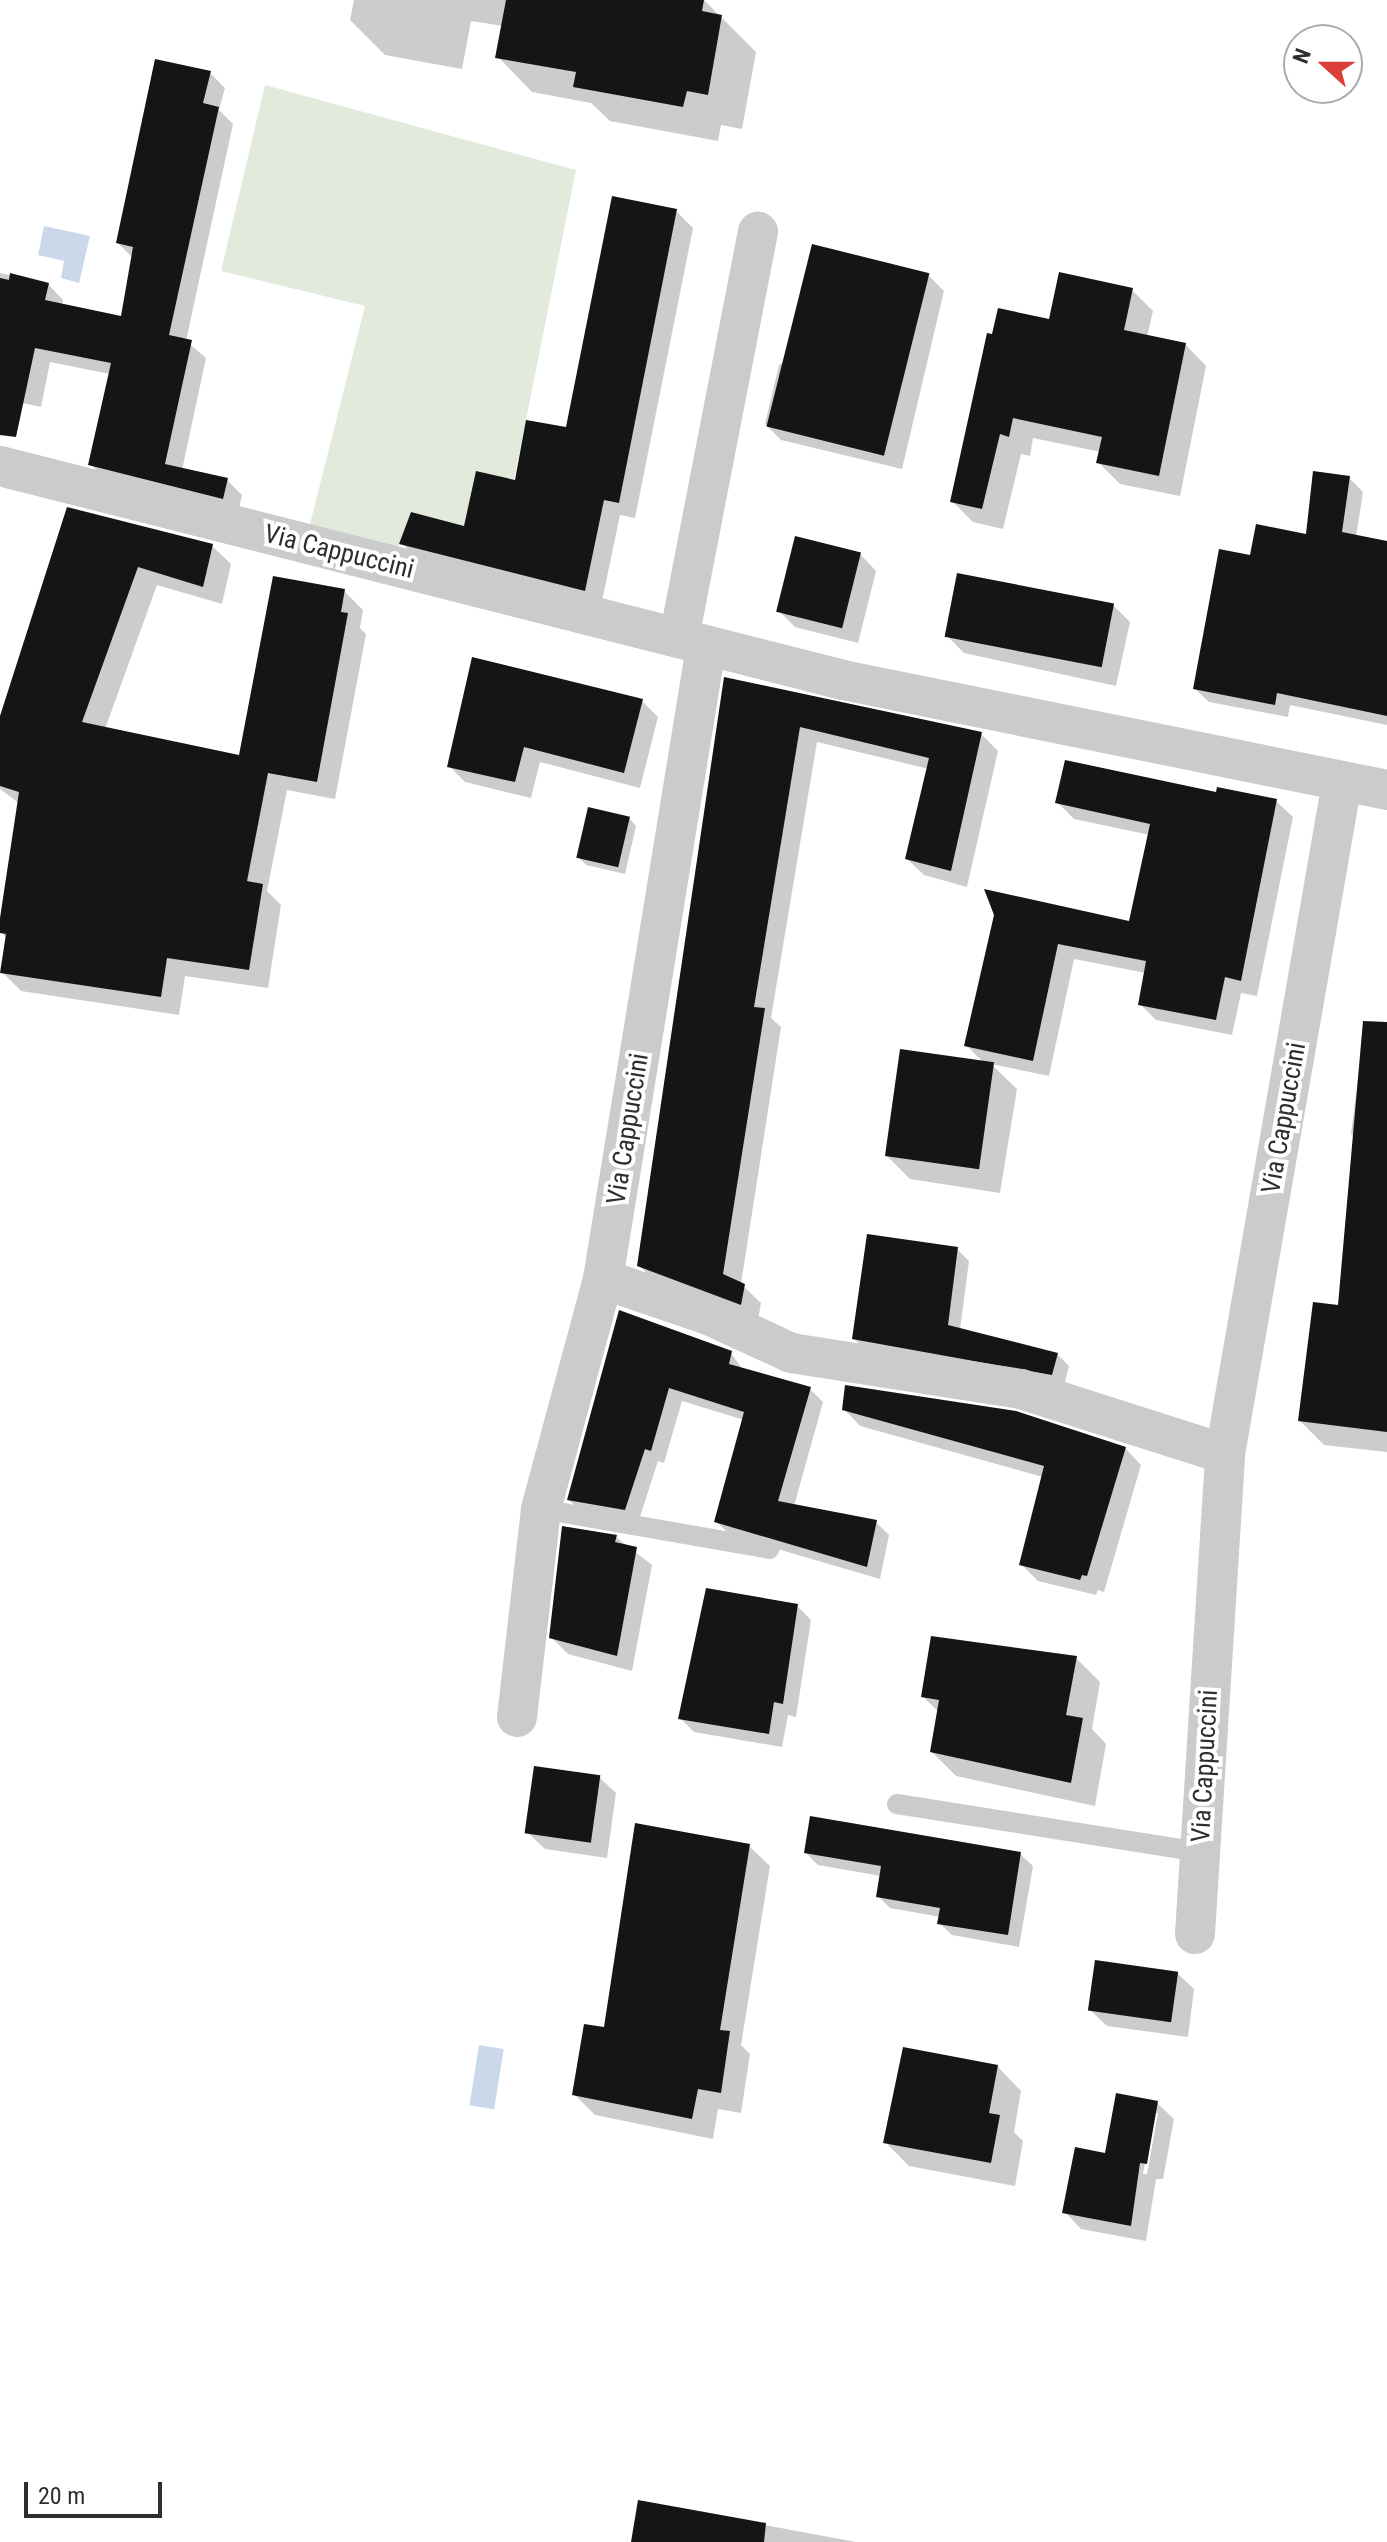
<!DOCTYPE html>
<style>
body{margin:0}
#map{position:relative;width:1387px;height:2542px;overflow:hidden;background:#fff;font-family:"Roboto Condensed",sans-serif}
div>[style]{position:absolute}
.green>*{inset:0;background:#e2eadc}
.water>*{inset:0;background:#c9d9e9;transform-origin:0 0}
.shadow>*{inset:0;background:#0003}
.building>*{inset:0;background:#151515;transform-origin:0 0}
.service>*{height:20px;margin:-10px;padding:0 10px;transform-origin:10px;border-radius:10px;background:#cbcbcb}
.minor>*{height:40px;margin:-20px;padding:0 20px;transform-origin:20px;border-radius:20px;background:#cbcbcb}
span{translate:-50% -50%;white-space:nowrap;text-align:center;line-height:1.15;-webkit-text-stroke:8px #fff;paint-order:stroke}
.street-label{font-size:26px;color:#2e2e2e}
.north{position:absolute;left:1283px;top:24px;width:80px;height:80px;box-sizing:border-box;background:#fff;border:2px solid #ababab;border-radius:50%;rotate:291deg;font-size:22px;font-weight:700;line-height:32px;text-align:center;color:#2e2e2e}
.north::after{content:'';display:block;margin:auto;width:28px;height:36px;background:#dc3f38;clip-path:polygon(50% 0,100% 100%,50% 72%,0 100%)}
.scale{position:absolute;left:24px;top:2482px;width:138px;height:36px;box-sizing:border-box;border:4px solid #2e2e2e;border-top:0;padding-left:10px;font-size:24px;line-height:28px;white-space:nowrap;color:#2e2e2e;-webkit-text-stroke:6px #fff;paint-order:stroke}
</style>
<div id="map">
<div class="green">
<div style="clip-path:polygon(265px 85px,576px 170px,514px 480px,477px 471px,464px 526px,411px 512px,397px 549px,309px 528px,365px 306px,221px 271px)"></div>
</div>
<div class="water">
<div style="clip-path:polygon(44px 226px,90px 236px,79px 283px,61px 278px,64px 261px,38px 255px)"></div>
<div style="left:479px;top:2045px;width:25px;height:61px;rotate:9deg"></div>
</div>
<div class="shadow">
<div style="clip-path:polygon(354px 0,704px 0,756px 52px,742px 129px,721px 125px,718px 141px,610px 121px,591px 103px,532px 92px,498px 57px,503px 26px,471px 21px,462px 69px,385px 55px,350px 20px)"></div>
<div style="clip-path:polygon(210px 73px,225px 88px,219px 110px,233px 124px,186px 341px,206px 358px,182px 470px,227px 480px,242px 495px,238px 513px,106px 479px,90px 464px,110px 374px,50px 362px,41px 407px,0 398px,0 273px,48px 284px,63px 300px,62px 305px,122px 319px,133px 258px,118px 243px)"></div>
<div style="clip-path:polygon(676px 211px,693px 228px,635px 518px,620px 515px,601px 606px,418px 560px,402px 543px,465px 528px,568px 430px)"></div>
<div style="clip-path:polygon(928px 275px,944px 291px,902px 469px,781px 440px,765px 424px,779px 365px)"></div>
<div style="clip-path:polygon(1132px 290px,1153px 311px,1147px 337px,1185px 344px,1206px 366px,1180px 496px,1120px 484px,1099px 463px,1101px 452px,1033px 438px,1030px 456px,1021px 454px,1003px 529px,973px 522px,952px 501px,1051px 321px)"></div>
<div style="clip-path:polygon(1349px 478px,1363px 492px,1356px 537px,1387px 543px,1387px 725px,1290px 705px,1288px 717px,1209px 702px,1195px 689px,1252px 558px,1308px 537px)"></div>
<div style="clip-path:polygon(68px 510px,212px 546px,231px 564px,222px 604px,157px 585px,105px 729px,241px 758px,344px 591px,363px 610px,360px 628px,366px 634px,335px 799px,287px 790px,267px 891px,281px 905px,268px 988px,185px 976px,179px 1015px,21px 991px,2px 972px,7px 939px,0 931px,20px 804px,0 789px,0 723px)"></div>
<div style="clip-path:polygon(860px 554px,876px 571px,858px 643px,795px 627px,779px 611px)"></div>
<div style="clip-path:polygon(1113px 605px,1130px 622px,1116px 686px,964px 653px,947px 636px)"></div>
<div style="clip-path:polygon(726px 680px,981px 734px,998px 751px,967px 887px,924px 875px,907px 859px,929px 769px,817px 742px,771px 1018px,781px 1027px,741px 1284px,761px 1303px,758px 1320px,656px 1283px,640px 1266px)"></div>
<div style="clip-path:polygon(642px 701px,658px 717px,640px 788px,540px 762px,531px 798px,465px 782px,449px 766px)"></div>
<div style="clip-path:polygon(1218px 795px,1276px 801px,1293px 817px,1257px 996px,1241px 993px,1232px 1035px,1156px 1020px,1140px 1004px,1146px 973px,1074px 959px,1049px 1076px,991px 1064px,1017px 1089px,1000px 1193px,910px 1179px,886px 1155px,985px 1064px,966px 1045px,996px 915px,1131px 923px,1150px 835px,1074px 819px,1058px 803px)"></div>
<div style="clip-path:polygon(629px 818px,636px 826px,625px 874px,586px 865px,578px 857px)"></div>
<div style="clip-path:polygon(1361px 1055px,1387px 1058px,1387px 1452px,1324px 1445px,1300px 1421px,1340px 1307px,1358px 1140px,1351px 1134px)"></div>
<div style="clip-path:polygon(957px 1249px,969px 1261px,960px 1330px,1057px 1354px,1069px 1366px,1064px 1386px,866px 1350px,854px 1339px)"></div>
<div style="clip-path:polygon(620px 1312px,731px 1353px,743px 1370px,810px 1389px,823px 1402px,794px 1506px,876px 1522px,889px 1535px,880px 1579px,730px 1535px,716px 1521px,744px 1420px,682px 1401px,664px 1463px,658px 1461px,638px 1523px,583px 1513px,569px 1500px)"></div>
<div style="clip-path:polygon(844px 1409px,1125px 1448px,1141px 1465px,1104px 1592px,1098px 1590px,1096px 1595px,1038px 1581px,1022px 1565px,1043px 1477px,860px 1426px)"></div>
<div style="clip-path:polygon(616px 1537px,652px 1565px,632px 1671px,568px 1654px,551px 1637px)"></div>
<div style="clip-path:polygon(797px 1606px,811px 1620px,796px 1717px,788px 1715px,782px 1747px,694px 1732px,680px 1718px,689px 1667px,695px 1668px)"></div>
<div style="clip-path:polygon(1076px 1658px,1100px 1682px,1092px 1729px,1106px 1744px,1095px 1806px,956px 1776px,932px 1752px,939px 1712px,923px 1697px)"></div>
<div style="clip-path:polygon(599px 1777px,616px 1793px,607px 1858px,545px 1849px,528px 1833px)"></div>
<div style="clip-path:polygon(749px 1846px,770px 1866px,741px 2045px,750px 2054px,741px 2113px,718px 2109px,713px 2139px,595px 2115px,574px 2094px,605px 2029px)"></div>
<div style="clip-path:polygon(806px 1853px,1020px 1854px,1033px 1866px,1019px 1947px,952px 1935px,939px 1923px,941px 1917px,890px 1908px,878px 1896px,881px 1876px,818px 1865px)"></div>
<div style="clip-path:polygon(1177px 1973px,1194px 1989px,1188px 2037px,1107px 2026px,1090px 2010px)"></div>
<div style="clip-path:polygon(997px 2066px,1021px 2091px,1014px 2132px,1023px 2141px,1015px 2186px,909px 2166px,885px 2142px)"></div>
<div style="clip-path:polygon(evenodd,1157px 2103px,1174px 2119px,1163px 2179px,1156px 2179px,1146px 2241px,1081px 2229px,1065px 2212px,1107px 2155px,1157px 2103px,1154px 2113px,1158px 2113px,1147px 2174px,1143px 2174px,1154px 2113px)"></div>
<div style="clip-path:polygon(640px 2502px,856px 2542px,633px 2542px)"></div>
</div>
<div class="building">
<div style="clip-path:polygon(506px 0,704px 0,702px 11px,722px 15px,708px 95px,687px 91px,683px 107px,573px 87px,576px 72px,495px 58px)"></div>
<div style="clip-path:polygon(155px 59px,211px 71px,203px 103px,219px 107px,169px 335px,192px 340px,165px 464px,228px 478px,223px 499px,88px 465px,111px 363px,35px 348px,16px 437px,0 435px,0 278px,9px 280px,10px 273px,49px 283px,45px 300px,121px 316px,133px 247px,116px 243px)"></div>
<div style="clip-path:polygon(612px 196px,677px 209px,619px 503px,604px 500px,585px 591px,399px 544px,411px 512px,464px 526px,476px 471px,515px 480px,526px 420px,566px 427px)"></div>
<div style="left:812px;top:244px;width:121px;height:188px;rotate:14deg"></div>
<div style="clip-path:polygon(1059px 272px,1133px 288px,1124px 330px,1186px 343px,1159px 476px,1096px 463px,1102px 437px,1013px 418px,1009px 437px,1000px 434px,982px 509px,950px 502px,987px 333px,992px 334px,998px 308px,1049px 319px)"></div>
<div style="clip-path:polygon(1313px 471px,1350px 476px,1342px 532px,1387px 541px,1387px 716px,1277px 693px,1275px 705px,1193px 689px,1219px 549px,1250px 555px,1256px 524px,1306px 534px)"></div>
<div style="clip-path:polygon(67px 507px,213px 544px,203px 587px,138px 567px,82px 722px,239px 755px,273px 576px,345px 589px,341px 612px,348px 613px,317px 782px,268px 773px,247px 881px,263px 884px,249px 970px,167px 958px,161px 997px,0 973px,6px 934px,0 933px,0 918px,19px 792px,0 786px,0 716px)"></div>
<div style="left:795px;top:536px;width:68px;height:78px;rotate:14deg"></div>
<div style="left:957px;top:573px;width:160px;height:65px;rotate:11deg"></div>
<div style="clip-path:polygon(472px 657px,643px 699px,624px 773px,524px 747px,515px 782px,447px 767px)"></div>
<div style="clip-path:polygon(724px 677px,982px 732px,951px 871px,905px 859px,929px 758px,800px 727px,754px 1007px,765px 1008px,723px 1274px,745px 1284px,741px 1305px,637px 1266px)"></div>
<div style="clip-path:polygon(1065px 760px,1216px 792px,1217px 787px,1277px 799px,1241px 981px,1225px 977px,1216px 1020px,1138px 1005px,1146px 961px,1058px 944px,1033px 1061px,964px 1046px,994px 915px,984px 889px,1129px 921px,1150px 824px,1055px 803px)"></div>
<div style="left:588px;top:807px;width:43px;height:52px;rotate:13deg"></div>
<div style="clip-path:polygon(1363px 1021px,1387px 1022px,1387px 1432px,1298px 1421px,1313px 1302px,1338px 1305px)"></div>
<div style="left:900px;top:1049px;width:95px;height:108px;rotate:8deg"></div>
<div style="clip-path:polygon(867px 1234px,958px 1247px,948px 1325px,1058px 1353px,1052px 1375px,852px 1339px)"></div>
<div style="clip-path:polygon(619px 1310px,732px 1351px,729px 1364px,811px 1387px,778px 1501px,877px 1520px,867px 1567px,714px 1522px,744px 1412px,669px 1388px,651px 1451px,645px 1449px,625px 1510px,567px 1500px)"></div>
<div style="clip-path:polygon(845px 1385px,1016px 1411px,1126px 1447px,1087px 1576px,1082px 1575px,1080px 1580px,1019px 1565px,1044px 1466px,842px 1410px)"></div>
<div style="clip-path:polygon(562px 1526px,617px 1535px,615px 1542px,637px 1547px,617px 1656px,549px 1638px)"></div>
<div style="clip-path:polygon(706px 1588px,798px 1604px,783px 1704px,774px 1702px,769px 1734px,678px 1719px)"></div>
<div style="clip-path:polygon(931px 1636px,1077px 1656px,1066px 1715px,1083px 1718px,1071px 1783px,930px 1752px,939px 1700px,921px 1697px)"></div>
<div style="left:534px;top:1766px;width:67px;height:68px;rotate:8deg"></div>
<div style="clip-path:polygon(810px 1816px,1021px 1852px,1008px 1935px,937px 1924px,940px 1908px,876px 1897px,881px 1866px,804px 1853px)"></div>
<div style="clip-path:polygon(635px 1823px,750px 1844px,720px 2030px,730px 2031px,721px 2093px,698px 2089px,692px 2119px,572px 2095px,584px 2024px,604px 2027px)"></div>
<div style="left:1095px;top:1960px;width:84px;height:51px;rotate:8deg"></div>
<div style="clip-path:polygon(903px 2047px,998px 2065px,989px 2113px,1000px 2115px,991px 2163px,883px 2143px)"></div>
<div style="clip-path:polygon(1116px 2093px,1158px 2101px,1147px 2164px,1140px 2163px,1131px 2226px,1062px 2213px,1075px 2147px,1105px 2153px)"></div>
<div style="clip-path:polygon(638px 2500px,766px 2523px,764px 2542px,631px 2542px)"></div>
</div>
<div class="service">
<div style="left:541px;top:1509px;width:232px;rotate:9.9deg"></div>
<div style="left:897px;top:1804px;width:306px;rotate:9deg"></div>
</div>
<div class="minor">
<div style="left:0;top:466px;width:870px;rotate:14.24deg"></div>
<div style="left:843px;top:680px;width:555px;rotate:11.43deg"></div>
<div style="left:679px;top:638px;width:414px;rotate:-79deg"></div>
<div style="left:603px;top:1279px;width:114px;rotate:18.9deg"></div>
<div style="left:711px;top:1316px;width:88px;rotate:24.8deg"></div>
<div style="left:791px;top:1353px;width:233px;rotate:8.9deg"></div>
<div style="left:1021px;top:1389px;width:214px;rotate:17.7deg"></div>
<div style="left:517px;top:1717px;width:209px;rotate:-83.4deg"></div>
<div style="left:541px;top:1509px;width:238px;rotate:-74.9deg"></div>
<div style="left:603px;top:1279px;width:640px;rotate:-80.74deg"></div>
<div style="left:1195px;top:1934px;width:481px;rotate:-86.4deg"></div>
<div style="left:1225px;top:1454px;width:682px;rotate:-80.12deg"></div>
</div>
<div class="street-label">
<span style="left:339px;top:552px;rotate:14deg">Via Cappuccini</span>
<span style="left:1284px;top:1118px;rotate:-80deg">Via Cappuccini</span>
<span style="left:628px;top:1129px;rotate:-81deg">Via Cappuccini</span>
<span style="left:1205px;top:1766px;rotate:-87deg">Via Cappuccini</span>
</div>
<div class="north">N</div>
<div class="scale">20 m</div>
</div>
